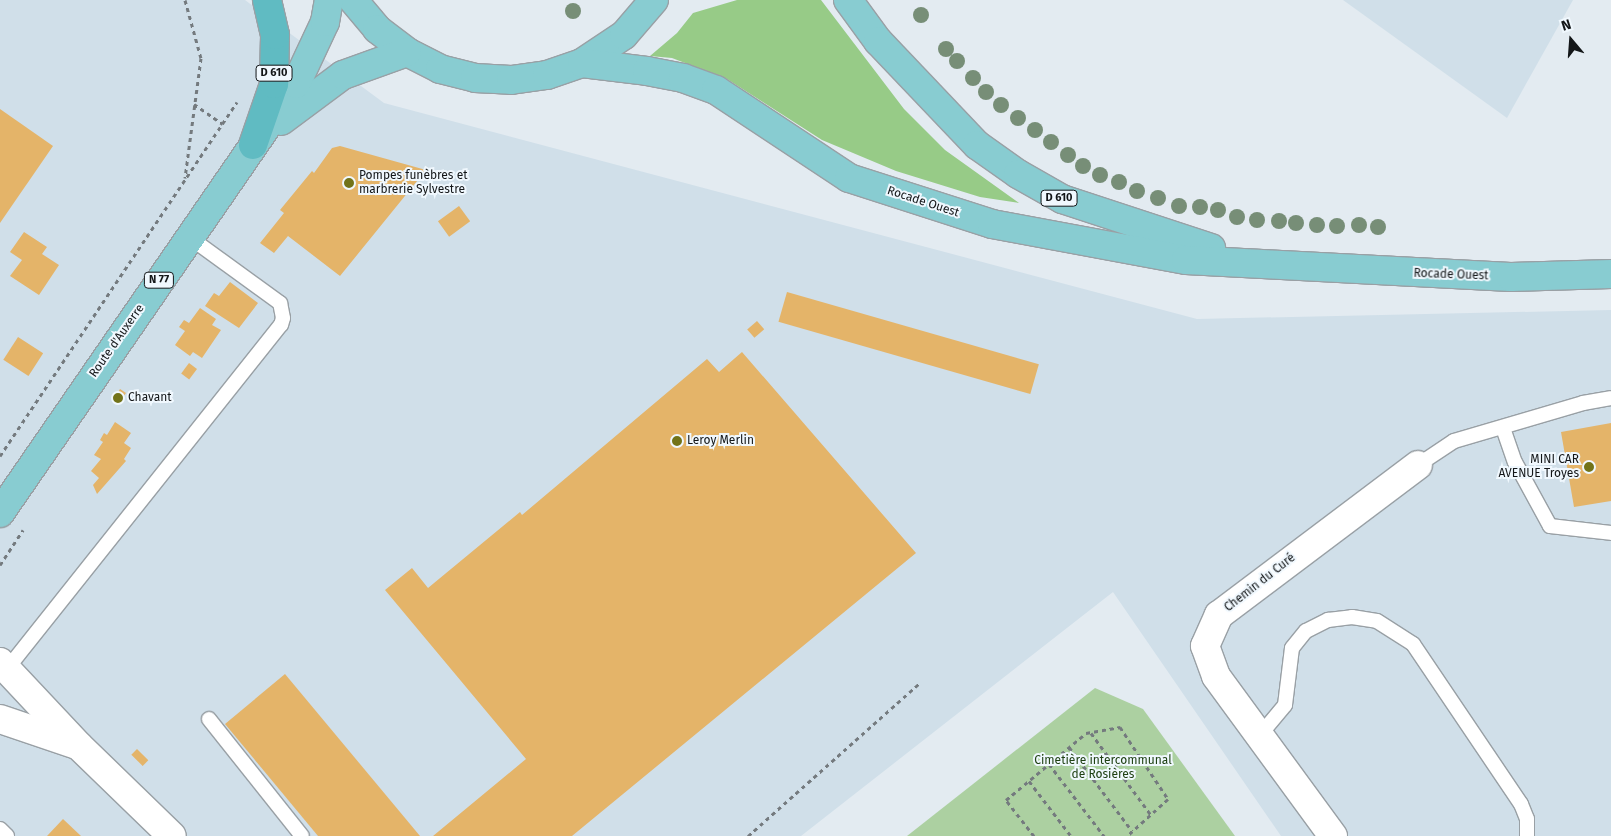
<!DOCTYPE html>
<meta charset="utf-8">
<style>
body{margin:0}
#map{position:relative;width:1611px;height:836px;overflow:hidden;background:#e3ebf1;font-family:"Fira Sans",sans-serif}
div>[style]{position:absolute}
.built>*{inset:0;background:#d0dfe9}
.green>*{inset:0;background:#acd0a1}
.forest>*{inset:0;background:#97cb87}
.building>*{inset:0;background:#e4b469;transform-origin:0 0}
.path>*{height:3px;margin-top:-1.5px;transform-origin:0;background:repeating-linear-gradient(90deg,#747a7e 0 4px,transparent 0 8px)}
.roads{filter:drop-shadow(1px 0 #99a0a5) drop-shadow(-1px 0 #99a0a5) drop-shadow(0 1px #99a0a5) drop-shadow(0 -1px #99a0a5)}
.service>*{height:14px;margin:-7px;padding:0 7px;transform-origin:7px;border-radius:7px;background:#fff}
.minor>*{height:28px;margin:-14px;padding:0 14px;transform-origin:14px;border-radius:14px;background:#fff}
.primary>*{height:28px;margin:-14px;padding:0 14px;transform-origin:14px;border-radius:14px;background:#88ccd1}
.trunk>*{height:28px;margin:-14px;padding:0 14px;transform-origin:14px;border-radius:14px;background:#60bbc2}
.trees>*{width:16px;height:16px;margin:-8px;border-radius:50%;background:#778e77}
.dots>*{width:14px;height:14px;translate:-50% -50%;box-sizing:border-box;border:2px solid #f0f8fe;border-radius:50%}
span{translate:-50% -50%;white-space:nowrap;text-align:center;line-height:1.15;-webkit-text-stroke:4px #f0f8fe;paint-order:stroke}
.shield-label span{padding:1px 4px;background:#f0f8fe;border:1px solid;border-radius:4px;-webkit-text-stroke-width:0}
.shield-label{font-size:11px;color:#131618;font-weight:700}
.poi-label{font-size:12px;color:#131618}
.left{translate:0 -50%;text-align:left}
.right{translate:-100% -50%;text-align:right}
.street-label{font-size:12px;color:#131618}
.park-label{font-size:12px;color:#1f4113}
.north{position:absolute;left:1546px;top:15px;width:50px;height:50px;-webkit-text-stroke:4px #f0f8fe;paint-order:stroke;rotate:342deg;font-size:14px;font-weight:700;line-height:20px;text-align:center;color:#131618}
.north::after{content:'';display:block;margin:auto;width:18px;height:22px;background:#131618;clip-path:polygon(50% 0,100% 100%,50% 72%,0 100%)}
</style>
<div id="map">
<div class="built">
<div style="clip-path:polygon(0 0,245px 0,384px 103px,1197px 319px,1611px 310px,1611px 836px,1281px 836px,1113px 592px,801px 836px,0 836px)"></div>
<div style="clip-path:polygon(1343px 0,1573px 0,1507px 118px)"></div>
</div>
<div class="green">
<div style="clip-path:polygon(1095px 688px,1143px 709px,1235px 836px,907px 836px)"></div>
</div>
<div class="forest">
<div style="clip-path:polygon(737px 0,821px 0,904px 109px,945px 150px,1019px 203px,980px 197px,896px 171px,822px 140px,727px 79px,672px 58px,650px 56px,677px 33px,693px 13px)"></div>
</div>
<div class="building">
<div style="clip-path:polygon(0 109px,53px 146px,0 223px)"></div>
<div style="clip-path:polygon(340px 146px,426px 170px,340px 276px,288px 236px,274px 253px,260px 243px,284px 213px,280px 210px,312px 171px,314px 173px,332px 148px)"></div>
<div style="left:459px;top:206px;width:19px;height:26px;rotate:54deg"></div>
<div style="clip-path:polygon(24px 232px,47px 247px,42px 254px,59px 265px,39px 295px,10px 276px,22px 260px,10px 252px)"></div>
<div style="clip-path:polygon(230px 282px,258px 303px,239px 328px,205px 306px,214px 293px,219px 296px)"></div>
<div style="left:787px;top:292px;width:262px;height:31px;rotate:16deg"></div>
<div style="clip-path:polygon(200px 308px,216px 319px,212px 325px,221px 330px,202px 358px,193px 352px,190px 356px,175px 345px,185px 331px,179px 327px,184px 320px,189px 323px)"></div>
<div style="left:757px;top:321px;width:11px;height:13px;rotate:49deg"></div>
<div style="left:18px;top:337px;width:30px;height:27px;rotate:33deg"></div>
<div style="clip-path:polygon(742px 352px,916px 553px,572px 836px,433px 836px,526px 759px,385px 590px,412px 568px,428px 588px,520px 512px,522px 515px,707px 359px,719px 372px)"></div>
<div style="left:189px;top:363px;width:10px;height:13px;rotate:37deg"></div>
<div style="clip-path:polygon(120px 389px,126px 393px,118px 404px,113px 400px)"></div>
<div style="clip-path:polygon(115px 422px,131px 433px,124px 443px,131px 448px,124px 459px,126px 461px,97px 494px,93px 485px,99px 478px,91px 471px,101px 459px,94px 455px,103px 442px,100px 440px,104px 433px,107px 435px)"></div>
<div style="clip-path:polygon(1611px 423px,1611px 501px,1574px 507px,1561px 432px)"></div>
<div style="clip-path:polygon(285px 674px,420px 836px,318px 836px,225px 724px)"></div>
<div style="left:137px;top:749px;width:16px;height:8px;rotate:45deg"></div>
<div style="clip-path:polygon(63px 819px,81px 836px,47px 836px)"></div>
</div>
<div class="path">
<div style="left:185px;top:0;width:60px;rotate:74.6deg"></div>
<div style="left:201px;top:58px;width:121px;rotate:97.6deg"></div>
<div style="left:194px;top:104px;width:35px;rotate:35deg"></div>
<div style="left:0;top:456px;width:426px;rotate:-56.2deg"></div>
<div style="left:0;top:565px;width:42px;rotate:-56.7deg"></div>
<div style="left:1091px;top:733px;width:102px;rotate:53.8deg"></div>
<div style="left:1069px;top:747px;width:105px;rotate:53.1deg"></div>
<div style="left:1049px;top:764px;width:91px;rotate:52.6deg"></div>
<div style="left:1029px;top:781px;width:69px;rotate:52.6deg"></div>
<div style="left:748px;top:836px;width:230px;rotate:-41.7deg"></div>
<div style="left:1034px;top:836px;width:46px;rotate:-127.9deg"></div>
<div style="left:1006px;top:800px;width:104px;rotate:-39.9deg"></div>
<div style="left:1086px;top:733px;width:35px;rotate:-10deg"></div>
<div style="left:1120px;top:727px;width:87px;rotate:56.3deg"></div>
<div style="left:1168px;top:799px;width:55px;rotate:137.9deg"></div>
</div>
<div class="roads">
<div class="service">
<div style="left:1503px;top:428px;width:36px;rotate:71deg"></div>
<div style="left:1515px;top:462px;width:73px;rotate:61.3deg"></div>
<div style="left:1550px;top:526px;width:61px;rotate:6.5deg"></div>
<div style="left:1418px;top:465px;width:43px;rotate:-33.7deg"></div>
<div style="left:1454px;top:441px;width:134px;rotate:-16.4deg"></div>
<div style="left:1583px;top:403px;width:28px;rotate:-10deg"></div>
<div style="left:7px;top:669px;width:440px;rotate:-51.5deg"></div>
<div style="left:281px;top:325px;width:7px;rotate:-74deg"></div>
<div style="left:283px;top:318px;width:15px;rotate:-101deg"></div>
<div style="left:280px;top:303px;width:112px;rotate:-144deg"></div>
<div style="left:209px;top:719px;width:149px;rotate:51.5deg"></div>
<div style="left:1260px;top:735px;width:39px;rotate:-50deg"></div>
<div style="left:1285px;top:705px;width:57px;rotate:-83deg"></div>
<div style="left:1292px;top:648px;width:22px;rotate:-51deg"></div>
<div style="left:1306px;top:631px;width:25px;rotate:-27deg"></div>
<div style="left:1328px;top:620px;width:24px;rotate:-7deg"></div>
<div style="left:1352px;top:617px;width:25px;rotate:9deg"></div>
<div style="left:1377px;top:621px;width:43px;rotate:32.6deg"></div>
<div style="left:1413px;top:644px;width:193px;rotate:56deg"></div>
<div style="left:1521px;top:804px;width:16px;rotate:68deg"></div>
<div style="left:1527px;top:819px;width:17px;rotate:90deg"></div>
<div style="left:0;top:829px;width:10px;rotate:45deg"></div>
</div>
<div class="minor">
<div style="left:0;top:662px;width:115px;rotate:46.8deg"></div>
<div style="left:79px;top:746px;width:129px;rotate:44.1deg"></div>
<div style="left:0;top:719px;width:81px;rotate:18.7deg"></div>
<div style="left:1333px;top:836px;width:198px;rotate:-126.2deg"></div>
<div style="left:1216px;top:676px;width:32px;rotate:-110deg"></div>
<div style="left:1205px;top:646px;width:34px;rotate:-66deg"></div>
<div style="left:1219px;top:615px;width:249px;rotate:-37deg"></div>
</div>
<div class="primary">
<div style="left:353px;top:0;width:38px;rotate:50deg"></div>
<div style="left:377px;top:29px;width:38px;rotate:37deg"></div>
<div style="left:407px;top:52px;width:37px;rotate:27deg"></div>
<div style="left:440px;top:69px;width:36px;rotate:14deg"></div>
<div style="left:475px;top:78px;width:36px;rotate:3deg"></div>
<div style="left:511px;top:80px;width:36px;rotate:-8deg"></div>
<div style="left:547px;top:75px;width:37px;rotate:-19deg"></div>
<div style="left:582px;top:63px;width:50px;rotate:-33.7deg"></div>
<div style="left:624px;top:35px;width:46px;rotate:-49.4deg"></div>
<div style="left:848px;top:0;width:51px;rotate:53.8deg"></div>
<div style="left:878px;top:41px;width:144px;rotate:46.4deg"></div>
<div style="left:977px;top:145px;width:50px;rotate:35.3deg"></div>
<div style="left:1018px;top:174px;width:51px;rotate:29.6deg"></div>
<div style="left:1062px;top:199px;width:157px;rotate:18.2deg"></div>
<div style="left:582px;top:63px;width:65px;rotate:7deg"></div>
<div style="left:647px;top:71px;width:37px;rotate:11deg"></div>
<div style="left:683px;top:78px;width:35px;rotate:20deg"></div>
<div style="left:716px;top:90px;width:159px;rotate:33.5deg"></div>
<div style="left:849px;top:178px;width:150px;rotate:17.8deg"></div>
<div style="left:992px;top:224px;width:197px;rotate:10.5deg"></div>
<div style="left:1186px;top:260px;width:325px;rotate:3deg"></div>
<div style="left:1511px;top:277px;width:100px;rotate:-1.7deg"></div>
<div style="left:281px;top:121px;width:77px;rotate:-36.6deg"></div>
<div style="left:343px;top:75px;width:68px;rotate:-19.8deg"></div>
<div style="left:0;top:513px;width:521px;rotate:-55.4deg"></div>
<div style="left:296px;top:84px;width:68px;rotate:-64.9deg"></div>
<div style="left:325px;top:22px;width:22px;rotate:-80deg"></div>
</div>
<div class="trunk">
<div style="left:253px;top:145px;width:65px;rotate:-71deg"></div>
<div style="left:274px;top:84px;width:49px;rotate:-88.8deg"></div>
<div style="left:275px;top:35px;width:36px;rotate:-103deg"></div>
</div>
</div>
<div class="trees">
<div style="left:573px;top:11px"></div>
<div style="left:921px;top:15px"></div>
<div style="left:946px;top:49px"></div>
<div style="left:957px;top:61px"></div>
<div style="left:973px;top:78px"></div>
<div style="left:986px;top:92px"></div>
<div style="left:1001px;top:105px"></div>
<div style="left:1018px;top:118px"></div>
<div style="left:1035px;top:130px"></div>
<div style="left:1051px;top:142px"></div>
<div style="left:1068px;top:155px"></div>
<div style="left:1083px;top:166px"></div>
<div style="left:1100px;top:175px"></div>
<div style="left:1119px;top:182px"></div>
<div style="left:1137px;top:191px"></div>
<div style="left:1158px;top:198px"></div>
<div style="left:1179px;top:206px"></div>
<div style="left:1200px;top:207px"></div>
<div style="left:1218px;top:210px"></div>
<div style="left:1237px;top:217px"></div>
<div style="left:1257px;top:220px"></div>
<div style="left:1279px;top:221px"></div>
<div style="left:1296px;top:223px"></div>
<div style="left:1317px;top:225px"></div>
<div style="left:1359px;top:225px"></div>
<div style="left:1337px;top:226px"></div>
<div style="left:1378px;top:227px"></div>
</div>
<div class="dots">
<div style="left:349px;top:183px;background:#727319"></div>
<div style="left:118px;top:398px;background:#727319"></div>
<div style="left:677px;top:441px;background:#727319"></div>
<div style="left:1589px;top:467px;background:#727319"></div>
</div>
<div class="shield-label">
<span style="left:274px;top:73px">D 610</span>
<span style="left:1059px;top:198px">D 610</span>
<span style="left:159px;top:280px">N 77</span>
</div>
<div class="poi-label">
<span class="left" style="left:359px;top:183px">Pompes funèbres et<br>marbrerie Sylvestre</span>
<span class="left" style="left:128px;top:398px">Chavant</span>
<span class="left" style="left:687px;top:441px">Leroy Merlin</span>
<span class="right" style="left:1579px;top:467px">MINI CAR<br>AVENUE Troyes</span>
</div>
<div class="street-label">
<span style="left:923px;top:202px;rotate:18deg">Rocade Ouest</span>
<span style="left:1451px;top:275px;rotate:2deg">Rocade Ouest</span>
<span style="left:117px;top:341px;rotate:-55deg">Route d'Auxerre</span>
<span style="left:1260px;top:583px;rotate:-38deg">Chemin du Curé</span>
</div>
<div class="park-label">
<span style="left:1103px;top:768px">Cimetière intercommunal<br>de Rosières</span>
</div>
<div class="north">N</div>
</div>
